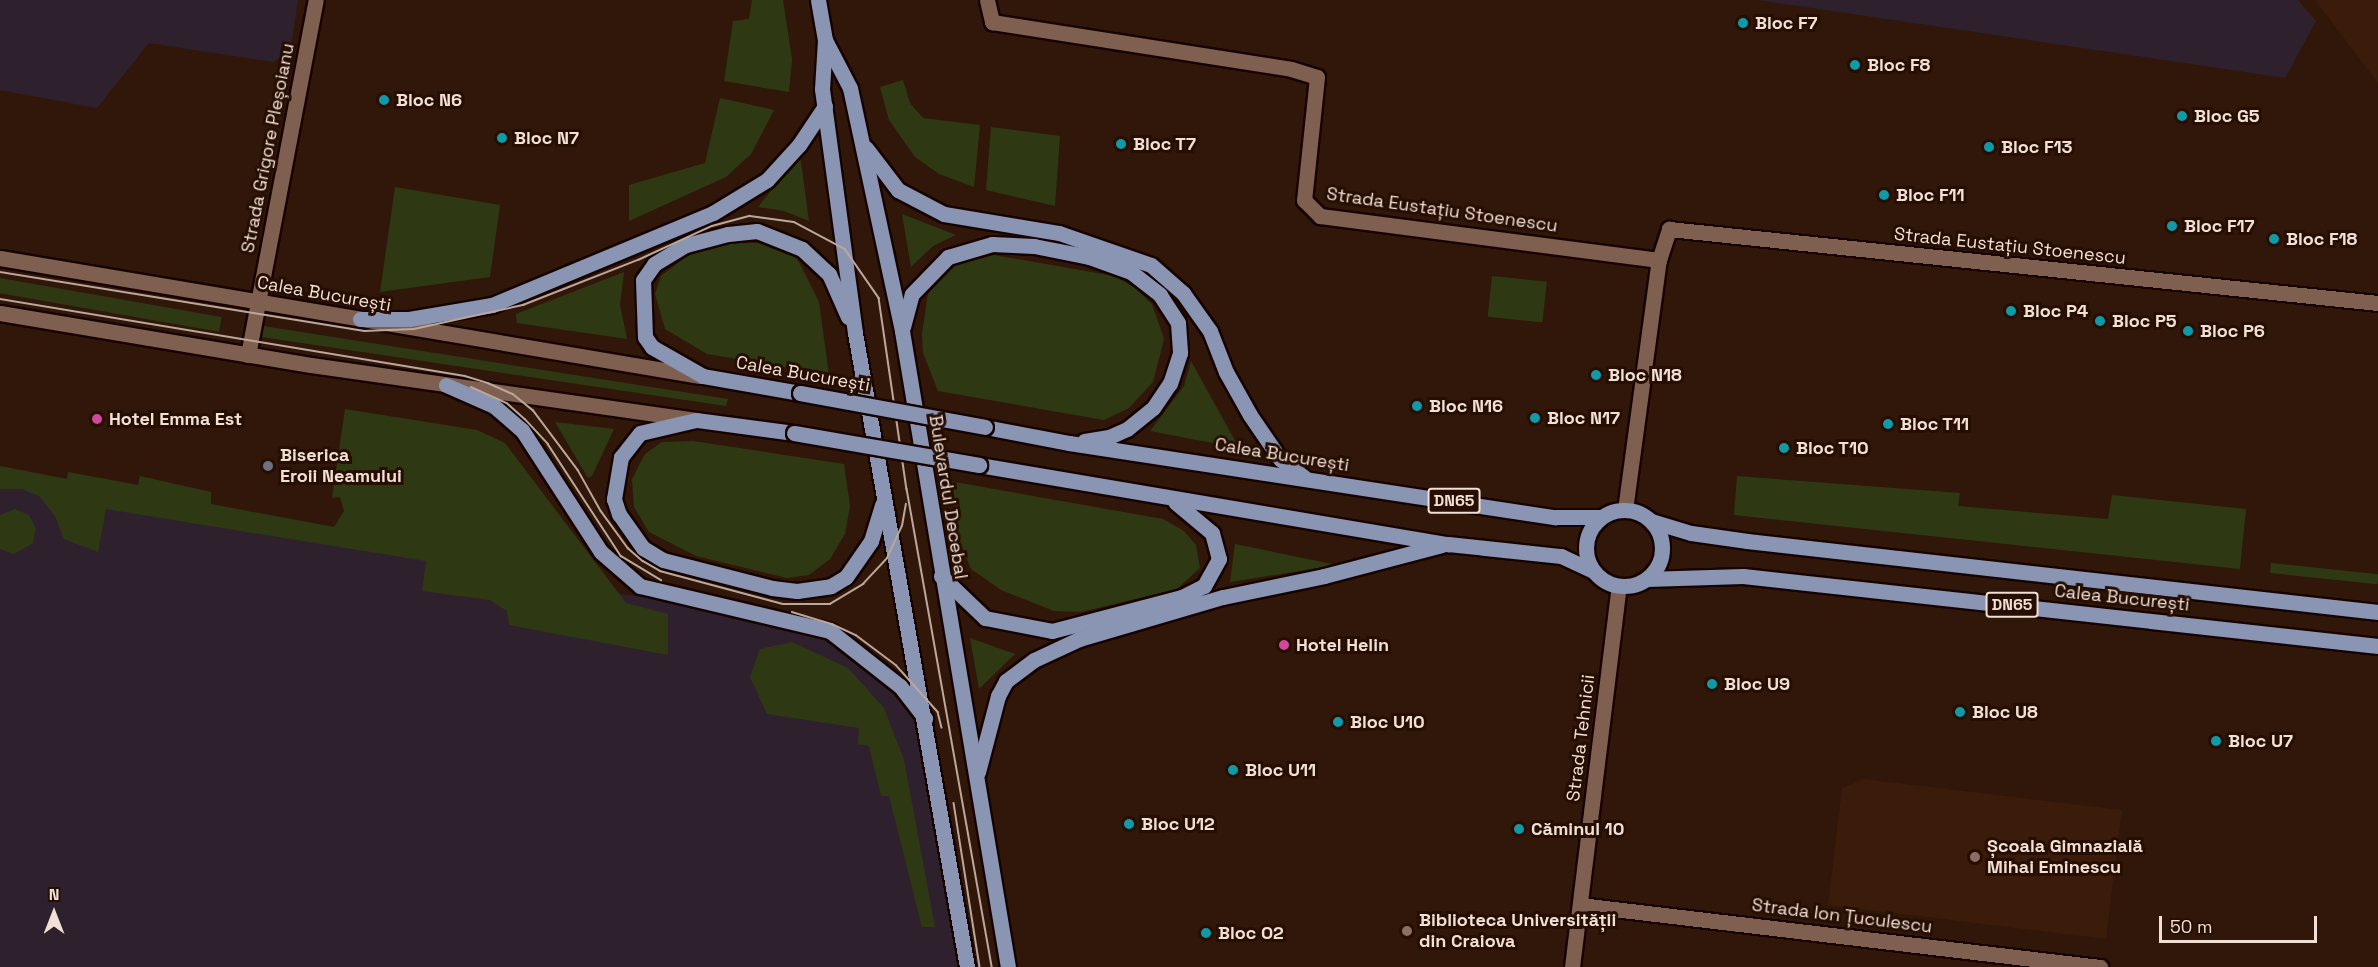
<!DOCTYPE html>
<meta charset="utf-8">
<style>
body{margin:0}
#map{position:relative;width:2378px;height:967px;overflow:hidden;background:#301709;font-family:"Space Grotesk",sans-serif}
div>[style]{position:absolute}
.commercial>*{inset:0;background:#2e212d}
.built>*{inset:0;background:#3b1b09}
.green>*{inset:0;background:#2e3914;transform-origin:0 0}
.roads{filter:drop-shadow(2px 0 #170300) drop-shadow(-2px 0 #170300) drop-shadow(0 2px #170300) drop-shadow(0 -2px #170300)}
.street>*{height:15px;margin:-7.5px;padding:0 7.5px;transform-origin:7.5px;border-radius:7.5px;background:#7f6050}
.secondary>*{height:15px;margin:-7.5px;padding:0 7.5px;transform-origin:7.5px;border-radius:7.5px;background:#7f6050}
.primary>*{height:15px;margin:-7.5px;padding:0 7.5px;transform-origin:7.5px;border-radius:7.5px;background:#8995b3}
.primary>.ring{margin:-7.5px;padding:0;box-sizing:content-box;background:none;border:15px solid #8995b3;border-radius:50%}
.tram>*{height:1.5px;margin:-0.75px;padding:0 0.75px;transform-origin:0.75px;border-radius:0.75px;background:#bba79c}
.bridges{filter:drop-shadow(2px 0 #170300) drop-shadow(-2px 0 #170300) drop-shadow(0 2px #170300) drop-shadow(0 -2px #170300)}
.primary-bridge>*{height:15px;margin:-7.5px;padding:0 7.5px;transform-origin:7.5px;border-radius:7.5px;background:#8995b3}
.dots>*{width:16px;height:16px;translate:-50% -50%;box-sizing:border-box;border:3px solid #260e02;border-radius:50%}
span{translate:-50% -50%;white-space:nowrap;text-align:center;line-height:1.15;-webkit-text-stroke:6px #260e02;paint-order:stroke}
.shield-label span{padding:2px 4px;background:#260e02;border:2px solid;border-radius:4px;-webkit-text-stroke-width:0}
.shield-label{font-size:16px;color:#f2e0d7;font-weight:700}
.poi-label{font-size:18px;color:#f2e0d7;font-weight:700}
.left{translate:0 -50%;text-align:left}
.street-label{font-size:18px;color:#f2e0d7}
.north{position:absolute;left:24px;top:883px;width:60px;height:60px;-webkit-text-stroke:4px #260e02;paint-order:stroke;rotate:0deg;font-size:16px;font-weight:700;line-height:24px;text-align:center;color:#f2e0d7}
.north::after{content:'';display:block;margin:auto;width:21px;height:27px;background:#f2e0d7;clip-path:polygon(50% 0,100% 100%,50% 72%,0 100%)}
.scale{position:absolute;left:2159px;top:916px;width:158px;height:27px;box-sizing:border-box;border:3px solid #f2e0d7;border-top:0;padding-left:8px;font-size:18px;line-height:21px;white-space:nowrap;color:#f2e0d7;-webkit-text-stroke:4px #260e02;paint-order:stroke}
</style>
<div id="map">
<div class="commercial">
<div style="clip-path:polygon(0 0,298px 0,290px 52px,273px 62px,149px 43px,97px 108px,0 90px)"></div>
<div style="clip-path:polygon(1758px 0,2298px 0,2316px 21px,2285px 78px)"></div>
<div style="clip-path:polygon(0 475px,585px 589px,779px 616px,830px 631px,926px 719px,967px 967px,0 967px)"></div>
</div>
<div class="built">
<div style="clip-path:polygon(2315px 0,2378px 0,2378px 83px,2374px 78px)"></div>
<div style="clip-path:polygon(1864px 779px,2122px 810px,2106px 939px,1828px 905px,1842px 788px)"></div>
</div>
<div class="green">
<div style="clip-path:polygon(752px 0,783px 0,792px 59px,789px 92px,724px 81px,733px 21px,749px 19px)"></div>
<div style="clip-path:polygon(903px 80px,910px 103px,923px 118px,980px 125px,974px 187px,939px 174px,915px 157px,889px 120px,880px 87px)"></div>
<div style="clip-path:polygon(720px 98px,774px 110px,751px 154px,726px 177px,629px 221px,629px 185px,705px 163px)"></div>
<div style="clip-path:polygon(991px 127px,1060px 136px,1055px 206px,986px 190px)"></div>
<div style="clip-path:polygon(800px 155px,809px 221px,784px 211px,758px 207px)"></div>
<div style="clip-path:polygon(395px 187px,500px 205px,490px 277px,380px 292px)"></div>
<div style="clip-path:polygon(902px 214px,956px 235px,933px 246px,911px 267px)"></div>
<div style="clip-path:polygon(726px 243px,758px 243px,797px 258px,819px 302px,829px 375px,707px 354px,665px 329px,655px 294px,661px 276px,687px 256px)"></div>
<div style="clip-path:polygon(994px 255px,1114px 276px,1134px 287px,1152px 304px,1164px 339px,1153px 382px,1129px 408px,1104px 420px,938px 391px,923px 353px,922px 334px,928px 293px,955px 265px)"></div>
<div style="clip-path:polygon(624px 272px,620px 305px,627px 339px,517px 323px,516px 314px)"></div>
<div style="left:1492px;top:276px;width:55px;height:41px;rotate:6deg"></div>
<div style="left:0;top:278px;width:225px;height:15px;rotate:10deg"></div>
<div style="clip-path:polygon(263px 326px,728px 399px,726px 406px,261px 337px)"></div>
<div style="clip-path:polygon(1191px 361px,1239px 448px,1150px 431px,1184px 386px)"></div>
<div style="clip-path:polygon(345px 409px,477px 430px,505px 443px,626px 603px,668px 614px,668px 655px,509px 625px,507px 611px,490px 600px,422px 591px,426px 561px,106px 509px,98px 552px,64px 539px,55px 516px,39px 496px,22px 489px,0 489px,0 466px,67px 479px,68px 472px,138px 485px,140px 476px,211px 492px,211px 504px,334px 527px,344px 511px,340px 497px,332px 498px)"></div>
<div style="clip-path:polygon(555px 422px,614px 429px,592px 476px,588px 478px)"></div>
<div style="clip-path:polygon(693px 441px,844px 464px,850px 506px,845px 534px,830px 559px,809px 575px,787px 578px,696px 556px,649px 532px,634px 507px,632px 479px,645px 454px,662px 442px)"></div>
<div style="clip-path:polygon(1737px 476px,1960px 493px,1958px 506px,2108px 519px,2112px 495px,2246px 509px,2240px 569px,1734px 515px)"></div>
<div style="clip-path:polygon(949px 481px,1163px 519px,1184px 531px,1196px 545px,1200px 568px,1177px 589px,1081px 612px,1054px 611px,1001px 590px,971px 569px,959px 539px)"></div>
<div style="clip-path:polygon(15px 509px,29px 515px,36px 529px,33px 543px,14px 554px,0 549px,0 515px)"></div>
<div style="clip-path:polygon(1235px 544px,1337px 565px,1230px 582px)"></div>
<div style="left:2271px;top:563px;width:108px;height:10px;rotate:6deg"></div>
<div style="clip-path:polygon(970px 638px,1015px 654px,979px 689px)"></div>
<div style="clip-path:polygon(792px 642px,848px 668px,884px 708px,904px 760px,935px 927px,922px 927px,889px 796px,881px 796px,869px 746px,858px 744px,859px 728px,767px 714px,750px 677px,760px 649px)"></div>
</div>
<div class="roads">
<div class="street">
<div style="left:987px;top:0;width:23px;rotate:77deg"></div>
<div style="left:992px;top:22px;width:303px;rotate:8.9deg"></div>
<div style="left:1291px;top:69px;width:27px;rotate:17deg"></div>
<div style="left:1317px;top:77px;width:124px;rotate:96deg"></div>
<div style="left:1304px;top:200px;width:23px;rotate:45deg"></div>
<div style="left:1320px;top:216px;width:342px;rotate:7.4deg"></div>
<div style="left:248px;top:355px;width:361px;rotate:-79.2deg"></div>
<div style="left:1625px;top:510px;width:252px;rotate:-82.3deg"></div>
<div style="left:1659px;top:260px;width:33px;rotate:-72deg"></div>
<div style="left:1669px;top:229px;width:713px;rotate:5.96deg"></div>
<div style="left:1580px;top:905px;width:524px;rotate:6.8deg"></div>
<div style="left:1572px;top:967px;width:384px;rotate:-83deg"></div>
</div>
<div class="secondary">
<div style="left:0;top:258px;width:710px;rotate:9.57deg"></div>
<div style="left:0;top:313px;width:315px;rotate:9.5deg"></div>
<div style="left:311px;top:365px;width:389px;rotate:8.1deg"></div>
</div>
<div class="primary">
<div style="left:818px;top:0;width:41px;rotate:80.1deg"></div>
<div style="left:825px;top:40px;width:49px;rotate:93.5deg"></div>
<div style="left:822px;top:89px;width:246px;rotate:82.3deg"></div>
<div style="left:855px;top:333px;width:644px;rotate:79.98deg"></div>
<div style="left:825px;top:40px;width:54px;rotate:62.5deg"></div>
<div style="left:850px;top:88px;width:249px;rotate:77.9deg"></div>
<div style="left:902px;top:331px;width:645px;rotate:80.54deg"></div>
<div style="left:866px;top:148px;width:53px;rotate:52.7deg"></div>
<div style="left:898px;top:190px;width:52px;rotate:27.6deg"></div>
<div style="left:944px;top:214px;width:117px;rotate:9.4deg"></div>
<div style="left:1059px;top:233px;width:97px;rotate:19.2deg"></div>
<div style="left:1151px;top:265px;width:43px;rotate:41.2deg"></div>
<div style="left:1183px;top:293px;width:47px;rotate:54.6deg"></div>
<div style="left:1210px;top:331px;width:44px;rotate:68.7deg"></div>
<div style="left:1226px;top:372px;width:49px;rotate:60.8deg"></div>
<div style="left:1250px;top:415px;width:53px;rotate:55.7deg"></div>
<div style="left:1280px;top:459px;width:30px;rotate:37deg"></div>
<div style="left:360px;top:319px;width:49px"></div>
<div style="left:409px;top:319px;width:84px;rotate:-9.6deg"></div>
<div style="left:492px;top:305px;width:239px;rotate:-22.6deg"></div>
<div style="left:713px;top:213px;width:63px;rotate:-31.4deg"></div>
<div style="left:767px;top:180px;width:47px;rotate:-47.6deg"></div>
<div style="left:799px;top:145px;width:47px;rotate:-56.3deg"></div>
<div style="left:903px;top:327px;width:34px;rotate:-75deg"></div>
<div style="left:912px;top:294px;width:52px;rotate:-45.8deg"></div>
<div style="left:948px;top:257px;width:46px;rotate:-16.5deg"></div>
<div style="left:992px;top:244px;width:42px;rotate:2.7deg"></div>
<div style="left:1034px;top:246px;width:56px;rotate:11.3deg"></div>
<div style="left:1089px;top:257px;width:45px;rotate:19.7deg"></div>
<div style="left:1131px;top:272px;width:37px;rotate:38deg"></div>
<div style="left:1160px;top:295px;width:33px;rotate:57deg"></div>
<div style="left:1178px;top:323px;width:30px;rotate:86deg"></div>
<div style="left:1180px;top:353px;width:32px;rotate:108deg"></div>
<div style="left:1170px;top:383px;width:30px;rotate:124deg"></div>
<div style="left:1153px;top:408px;width:33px;rotate:141deg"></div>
<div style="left:1127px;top:429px;width:20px;rotate:156deg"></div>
<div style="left:1109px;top:437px;width:25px;rotate:171deg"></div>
<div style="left:446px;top:385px;width:52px;rotate:23.6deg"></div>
<div style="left:494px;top:406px;width:37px;rotate:41deg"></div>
<div style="left:522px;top:430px;width:145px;rotate:57.1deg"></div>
<div style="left:601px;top:552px;width:52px;rotate:41.1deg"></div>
<div style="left:640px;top:586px;width:195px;rotate:13.3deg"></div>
<div style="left:830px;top:631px;width:89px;rotate:38.2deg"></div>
<div style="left:900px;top:686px;width:41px;rotate:52deg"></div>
<div style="left:800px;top:393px;width:98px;rotate:-170.1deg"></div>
<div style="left:703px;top:376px;width:59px;rotate:-150.4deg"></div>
<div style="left:652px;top:347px;width:12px;rotate:-125deg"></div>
<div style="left:645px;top:337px;width:57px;rotate:-92deg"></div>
<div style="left:643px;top:280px;width:19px;rotate:-55deg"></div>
<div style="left:654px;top:264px;width:37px;rotate:-31deg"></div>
<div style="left:686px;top:245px;width:43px;rotate:-14.7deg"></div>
<div style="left:728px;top:234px;width:29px;rotate:-6deg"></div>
<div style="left:757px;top:231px;width:48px;rotate:21.8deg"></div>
<div style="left:802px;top:249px;width:37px;rotate:43deg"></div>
<div style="left:829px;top:274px;width:47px;rotate:66.2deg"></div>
<div style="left:985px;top:427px;width:86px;rotate:10.8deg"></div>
<div style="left:1069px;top:443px;width:492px;rotate:8.7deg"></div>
<div style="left:1555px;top:517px;width:46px"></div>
<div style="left:794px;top:433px;width:99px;rotate:-172.4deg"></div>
<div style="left:696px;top:420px;width:57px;rotate:166.9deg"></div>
<div style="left:640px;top:433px;width:31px;rotate:128deg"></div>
<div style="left:621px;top:457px;width:43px;rotate:99.5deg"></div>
<div style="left:614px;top:499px;width:16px;rotate:72deg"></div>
<div style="left:619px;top:514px;width:42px;rotate:54.8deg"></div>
<div style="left:643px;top:548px;width:23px;rotate:31deg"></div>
<div style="left:663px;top:560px;width:113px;rotate:14.4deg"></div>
<div style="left:772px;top:588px;width:25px;rotate:7deg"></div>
<div style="left:797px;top:591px;width:34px;rotate:-8deg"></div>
<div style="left:831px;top:586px;width:17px;rotate:-31deg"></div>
<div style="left:846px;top:577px;width:44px;rotate:-55.2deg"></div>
<div style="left:871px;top:541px;width:38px;rotate:-73deg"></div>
<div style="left:979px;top:465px;width:476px;rotate:9.6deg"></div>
<div style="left:1448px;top:544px;width:114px;rotate:6.1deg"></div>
<div style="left:1561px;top:556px;width:35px;rotate:25deg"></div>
<div class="ring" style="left:1586px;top:510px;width:61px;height:61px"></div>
<div style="left:1651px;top:521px;width:42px;rotate:16.7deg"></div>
<div style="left:1691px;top:533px;width:57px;rotate:8.1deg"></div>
<div style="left:1747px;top:541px;width:635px;rotate:6.42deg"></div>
<div style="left:941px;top:576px;width:61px;rotate:43.7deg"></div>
<div style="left:985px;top:618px;width:68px;rotate:11deg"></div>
<div style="left:1052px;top:631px;width:134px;rotate:-14.7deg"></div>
<div style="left:1182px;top:597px;width:25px;rotate:-27deg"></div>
<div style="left:1204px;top:586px;width:31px;rotate:-61deg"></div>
<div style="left:1219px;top:559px;width:27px;rotate:-105deg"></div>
<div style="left:1212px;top:533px;width:48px;rotate:-140deg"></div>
<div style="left:1646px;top:579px;width:97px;rotate:-1.8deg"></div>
<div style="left:1743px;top:576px;width:639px;rotate:6.29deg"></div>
<div style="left:978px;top:772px;width:79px;rotate:-75.3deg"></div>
<div style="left:998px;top:696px;width:17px;rotate:-62deg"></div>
<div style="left:1006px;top:681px;width:35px;rotate:-37deg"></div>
<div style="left:1034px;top:660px;width:50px;rotate:-25deg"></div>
<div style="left:1079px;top:639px;width:150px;rotate:-16.3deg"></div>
<div style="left:1223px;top:597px;width:103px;rotate:-11.7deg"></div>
<div style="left:1324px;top:576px;width:122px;rotate:-14.7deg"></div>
</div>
</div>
<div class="tram">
<div style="left:0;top:272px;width:369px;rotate:9.2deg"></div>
<div style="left:364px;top:331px;width:50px;rotate:-2.3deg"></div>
<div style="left:414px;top:329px;width:112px;rotate:-12.4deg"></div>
<div style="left:523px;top:305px;width:123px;rotate:-21.4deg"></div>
<div style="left:638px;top:260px;width:81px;rotate:-24.7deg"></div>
<div style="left:712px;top:226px;width:39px;rotate:-15deg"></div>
<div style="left:750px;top:216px;width:44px;rotate:7.8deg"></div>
<div style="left:794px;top:222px;width:58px;rotate:27.9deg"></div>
<div style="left:845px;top:249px;width:60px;rotate:55.2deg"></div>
<div style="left:879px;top:298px;width:193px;rotate:81.7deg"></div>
<div style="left:907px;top:489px;width:485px;rotate:79.9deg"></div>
<div style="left:0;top:299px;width:471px;rotate:9.4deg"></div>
<div style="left:465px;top:376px;width:24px;rotate:17deg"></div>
<div style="left:488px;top:383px;width:27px;rotate:24deg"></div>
<div style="left:513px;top:394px;width:26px;rotate:39deg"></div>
<div style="left:533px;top:410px;width:75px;rotate:53.1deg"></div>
<div style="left:578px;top:470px;width:47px;rotate:60.7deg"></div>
<div style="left:601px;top:511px;width:46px;rotate:53.9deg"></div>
<div style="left:628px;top:548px;width:20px;rotate:41deg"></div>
<div style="left:643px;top:561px;width:20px;rotate:30deg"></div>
<div style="left:660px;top:571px;width:127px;rotate:15deg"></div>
<div style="left:783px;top:604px;width:47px"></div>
<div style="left:830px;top:604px;width:39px;rotate:-31deg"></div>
<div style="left:863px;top:584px;width:35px;rotate:-47deg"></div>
<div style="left:887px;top:558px;width:35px;rotate:-65deg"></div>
<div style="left:902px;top:526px;width:22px;rotate:-80deg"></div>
<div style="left:471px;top:387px;width:39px;rotate:24deg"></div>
<div style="left:507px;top:403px;width:24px;rotate:42deg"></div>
<div style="left:525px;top:419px;width:34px;rotate:47deg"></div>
<div style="left:548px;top:444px;width:134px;rotate:56.9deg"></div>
<div style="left:621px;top:556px;width:47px;rotate:31deg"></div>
<div style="left:792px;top:612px;width:42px;rotate:16.7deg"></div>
<div style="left:832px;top:624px;width:26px;rotate:25deg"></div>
<div style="left:856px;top:635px;width:50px;rotate:36.9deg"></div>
<div style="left:896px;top:665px;width:63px;rotate:48.2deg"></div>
<div style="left:938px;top:712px;width:16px;rotate:76deg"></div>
<div style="left:954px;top:803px;width:166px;rotate:81deg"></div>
</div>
<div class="bridges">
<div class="primary-bridge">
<div style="left:800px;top:393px;width:188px;rotate:10.4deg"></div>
<div style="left:794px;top:433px;width:188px;rotate:9.8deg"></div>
</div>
</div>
<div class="dots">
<div style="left:1743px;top:23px;background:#0f9aa8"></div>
<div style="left:1855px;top:65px;background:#0f9aa8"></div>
<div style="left:384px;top:100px;background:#0f9aa8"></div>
<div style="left:2182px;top:116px;background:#0f9aa8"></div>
<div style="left:502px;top:138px;background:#0f9aa8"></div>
<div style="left:1121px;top:144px;background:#0f9aa8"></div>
<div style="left:1989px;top:147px;background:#0f9aa8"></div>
<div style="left:1884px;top:195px;background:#0f9aa8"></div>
<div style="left:2172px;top:226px;background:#0f9aa8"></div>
<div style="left:2274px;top:239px;background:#0f9aa8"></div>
<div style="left:2011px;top:311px;background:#0f9aa8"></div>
<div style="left:2100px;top:321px;background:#0f9aa8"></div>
<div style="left:2188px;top:331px;background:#0f9aa8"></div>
<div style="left:1596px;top:375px;background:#0f9aa8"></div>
<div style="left:1417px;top:406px;background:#0f9aa8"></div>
<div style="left:1535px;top:418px;background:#0f9aa8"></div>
<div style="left:97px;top:419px;background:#d1479c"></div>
<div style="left:1888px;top:424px;background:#0f9aa8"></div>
<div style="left:1784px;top:448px;background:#0f9aa8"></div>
<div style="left:268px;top:466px;background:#6b7280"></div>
<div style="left:1284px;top:645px;background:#d1479c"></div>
<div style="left:1712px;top:684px;background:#0f9aa8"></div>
<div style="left:1960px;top:712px;background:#0f9aa8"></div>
<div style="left:1338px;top:722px;background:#0f9aa8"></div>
<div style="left:2216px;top:741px;background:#0f9aa8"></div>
<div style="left:1233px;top:770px;background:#0f9aa8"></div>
<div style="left:1129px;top:824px;background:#0f9aa8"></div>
<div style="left:1519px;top:829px;background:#0f9aa8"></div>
<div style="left:1975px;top:857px;background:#8d6e63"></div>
<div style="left:1407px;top:931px;background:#8d6e63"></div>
<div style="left:1206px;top:933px;background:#0f9aa8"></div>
</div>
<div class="shield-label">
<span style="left:1454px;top:501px">DN65</span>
<span style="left:2012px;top:605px">DN65</span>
</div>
<div class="poi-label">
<span class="left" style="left:1755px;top:23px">Bloc F7</span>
<span class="left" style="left:1867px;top:65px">Bloc F8</span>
<span class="left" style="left:396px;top:100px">Bloc N6</span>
<span class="left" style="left:2194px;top:116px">Bloc G5</span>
<span class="left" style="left:514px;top:138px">Bloc N7</span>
<span class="left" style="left:1133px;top:144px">Bloc T7</span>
<span class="left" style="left:2001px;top:147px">Bloc F13</span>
<span class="left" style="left:1896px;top:195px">Bloc F11</span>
<span class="left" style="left:2184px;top:226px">Bloc F17</span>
<span class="left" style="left:2286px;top:239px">Bloc F18</span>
<span class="left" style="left:2023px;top:311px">Bloc P4</span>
<span class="left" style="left:2112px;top:321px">Bloc P5</span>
<span class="left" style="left:2200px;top:331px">Bloc P6</span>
<span class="left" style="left:1608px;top:375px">Bloc N18</span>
<span class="left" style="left:1429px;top:406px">Bloc N16</span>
<span class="left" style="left:1547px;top:418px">Bloc N17</span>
<span class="left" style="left:109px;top:419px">Hotel Emma Est</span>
<span class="left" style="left:1900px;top:424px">Bloc T11</span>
<span class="left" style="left:1796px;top:448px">Bloc T10</span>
<span class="left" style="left:280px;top:466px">Biserica<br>Eroii Neamului</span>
<span class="left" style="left:1296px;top:645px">Hotel Helin</span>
<span class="left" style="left:1724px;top:684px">Bloc U9</span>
<span class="left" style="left:1972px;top:712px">Bloc U8</span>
<span class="left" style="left:1350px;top:722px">Bloc U10</span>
<span class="left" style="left:2228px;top:741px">Bloc U7</span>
<span class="left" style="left:1245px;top:770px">Bloc U11</span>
<span class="left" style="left:1141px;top:824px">Bloc U12</span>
<span class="left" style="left:1531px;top:829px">Căminul 10</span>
<span class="left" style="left:1987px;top:857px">Școala Gimnazială<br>Mihai Eminescu</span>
<span class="left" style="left:1419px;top:931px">Biblioteca Universității<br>din Craiova</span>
<span class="left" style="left:1218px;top:933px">Bloc O2</span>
</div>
<div class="street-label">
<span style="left:268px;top:148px;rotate:-79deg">Strada Grigore Pleșoianu</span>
<span style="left:1442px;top:210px;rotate:8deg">Strada Eustațiu Stoenescu</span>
<span style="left:2010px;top:246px;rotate:6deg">Strada Eustațiu Stoenescu</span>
<span style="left:324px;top:294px;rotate:10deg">Calea București</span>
<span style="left:803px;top:374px;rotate:10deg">Calea București</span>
<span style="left:1282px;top:455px;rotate:9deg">Calea București</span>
<span style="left:948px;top:497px;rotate:81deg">Bulevardul Decebal</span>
<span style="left:2122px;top:598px;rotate:6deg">Calea București</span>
<span style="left:1581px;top:738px;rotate:-83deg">Strada Tehnicii</span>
<span style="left:1842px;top:916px;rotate:7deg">Strada Ion Țuculescu</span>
</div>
<div class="north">N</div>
<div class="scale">50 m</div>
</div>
